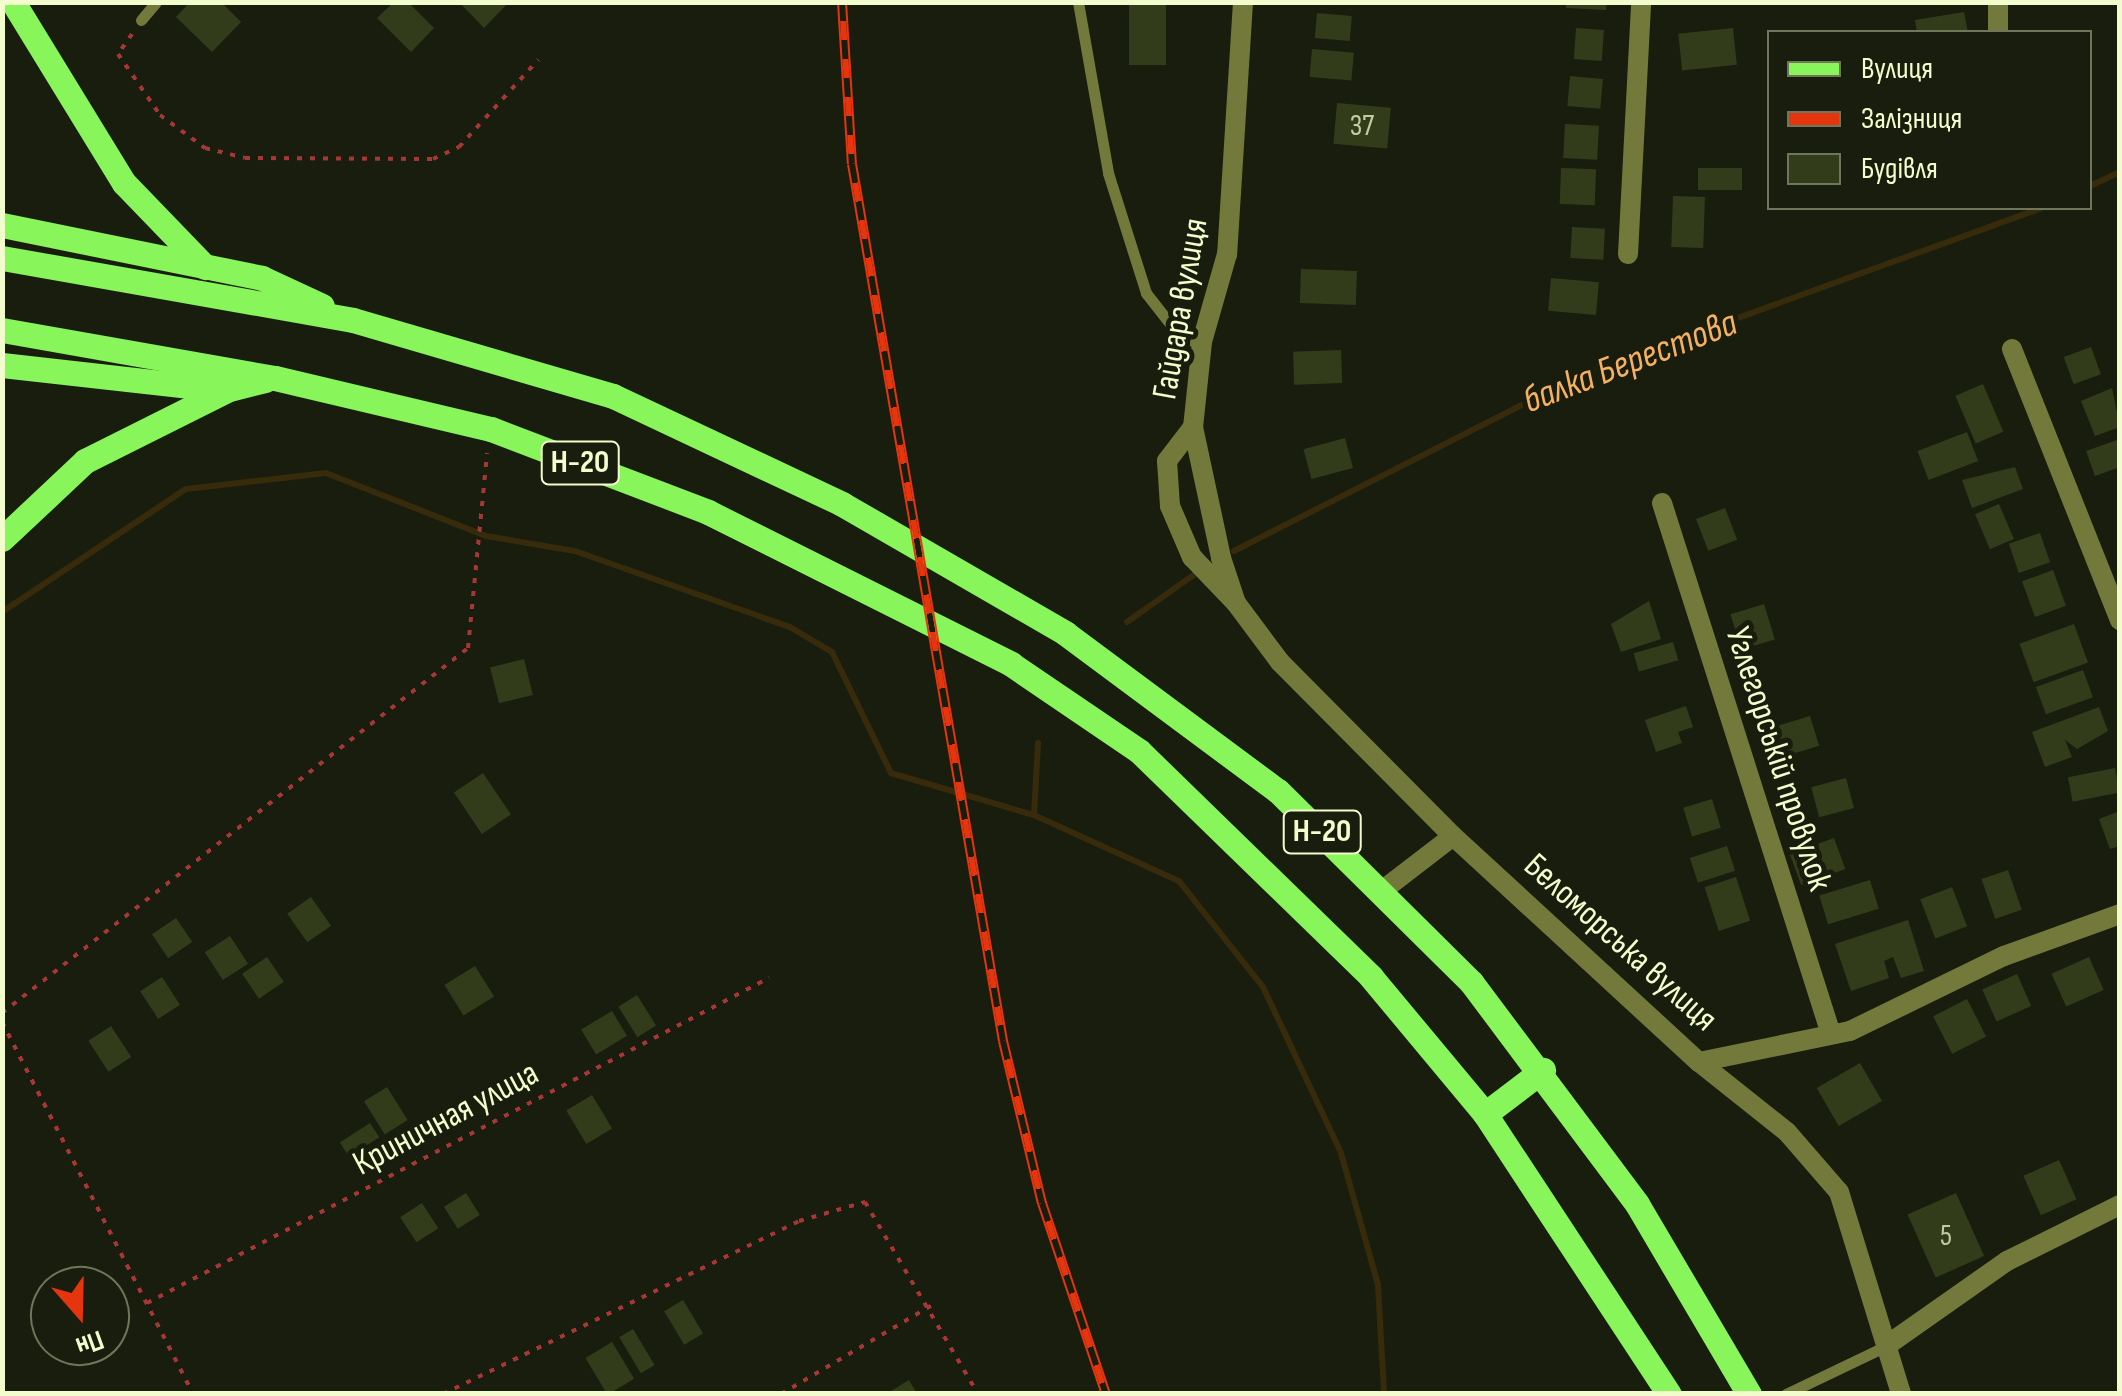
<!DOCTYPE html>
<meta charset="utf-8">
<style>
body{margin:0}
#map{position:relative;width:2122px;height:1396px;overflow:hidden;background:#191d0d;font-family:"Sofia Sans Condensed",sans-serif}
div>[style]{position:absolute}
.stream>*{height:6px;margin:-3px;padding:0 3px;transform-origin:3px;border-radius:3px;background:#372b0c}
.building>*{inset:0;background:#333c1a;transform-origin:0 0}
.path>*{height:4px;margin-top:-2px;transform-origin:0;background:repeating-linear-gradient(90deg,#a73734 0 5px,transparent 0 13px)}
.lane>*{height:11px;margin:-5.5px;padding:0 5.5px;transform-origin:5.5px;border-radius:5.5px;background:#72793b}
.street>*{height:20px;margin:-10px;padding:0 10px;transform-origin:10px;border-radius:10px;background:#72793b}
.primary>*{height:25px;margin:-12.5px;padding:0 12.5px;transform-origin:12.5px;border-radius:12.5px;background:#88f55a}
.rail>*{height:10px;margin-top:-5px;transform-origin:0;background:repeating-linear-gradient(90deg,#191d0d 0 19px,#e5350f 0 38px);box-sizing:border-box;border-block:2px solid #e5350f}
span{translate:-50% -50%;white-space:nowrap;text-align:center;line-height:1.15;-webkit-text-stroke:10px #191d0d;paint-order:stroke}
.number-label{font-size:30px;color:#c3cca0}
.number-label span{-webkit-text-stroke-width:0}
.shield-label span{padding:2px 8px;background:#191d0d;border:2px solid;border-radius:8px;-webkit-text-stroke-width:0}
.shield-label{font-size:32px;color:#f3fccc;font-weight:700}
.street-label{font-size:35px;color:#f3fccc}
.water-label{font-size:38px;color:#f5b161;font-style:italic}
.frame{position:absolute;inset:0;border:5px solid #f3fccc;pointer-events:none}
.legend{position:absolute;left:1767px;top:30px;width:325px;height:180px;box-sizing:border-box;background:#191d0d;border:2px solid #707659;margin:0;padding:12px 18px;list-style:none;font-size:30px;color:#f3fccc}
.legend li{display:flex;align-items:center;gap:20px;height:50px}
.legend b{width:50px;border:2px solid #707659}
.north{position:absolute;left:30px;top:1266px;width:100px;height:100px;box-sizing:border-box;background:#191d0d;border:2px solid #707659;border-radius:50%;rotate:160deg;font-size:28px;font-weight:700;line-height:40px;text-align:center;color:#f3fccc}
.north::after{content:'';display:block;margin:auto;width:35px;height:45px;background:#e5350f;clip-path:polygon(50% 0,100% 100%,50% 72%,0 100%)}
</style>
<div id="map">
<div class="stream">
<div style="left:2090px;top:186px;width:33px;rotate:-25deg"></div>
<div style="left:1234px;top:551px;width:391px;rotate:-26.9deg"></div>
<div style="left:1583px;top:374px;width:487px;rotate:-19.9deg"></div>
<div style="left:2px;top:612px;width:221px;rotate:-33.8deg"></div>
<div style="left:186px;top:489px;width:141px;rotate:-6.5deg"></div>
<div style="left:326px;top:473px;width:172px;rotate:21.5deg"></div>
<div style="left:486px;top:536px;width:90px;rotate:9.6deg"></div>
<div style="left:575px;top:551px;width:228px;rotate:19.5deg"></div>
<div style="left:790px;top:627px;width:49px;rotate:30.8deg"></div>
<div style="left:832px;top:652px;width:135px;rotate:64deg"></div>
<div style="left:891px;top:773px;width:149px;rotate:16.4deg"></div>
<div style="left:1034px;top:815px;width:159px;rotate:24.5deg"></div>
<div style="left:1179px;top:881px;width:135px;rotate:51.6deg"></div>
<div style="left:1263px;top:987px;width:183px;rotate:64.8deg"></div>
<div style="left:1341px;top:1153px;width:137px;rotate:74.3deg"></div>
<div style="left:1378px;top:1285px;width:109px;rotate:86.8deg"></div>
<div style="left:1127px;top:622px;width:83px;rotate:-35.2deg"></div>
<div style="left:1034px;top:815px;width:72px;rotate:-86.8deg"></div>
</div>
<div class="building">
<div style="clip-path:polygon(190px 2px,221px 2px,241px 22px,212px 52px,176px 17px)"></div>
<div style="clip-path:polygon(459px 2px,509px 2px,484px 28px)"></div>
<div style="left:1129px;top:2px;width:37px;height:63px"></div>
<div style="clip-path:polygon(1566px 2px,1607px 2px,1606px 10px,1566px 8px)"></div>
<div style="clip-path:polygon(393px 3px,409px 3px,434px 28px,411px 52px,377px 18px)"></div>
<div style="clip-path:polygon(1964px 12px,1968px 32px,1917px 32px,1915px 20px)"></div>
<div style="left:1317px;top:13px;width:35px;height:25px;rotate:5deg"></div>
<div style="left:1576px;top:28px;width:28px;height:31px;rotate:4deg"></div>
<div style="left:1733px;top:28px;width:37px;height:55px;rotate:84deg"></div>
<div style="left:1312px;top:49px;width:42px;height:28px;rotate:5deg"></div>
<div style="left:1570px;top:76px;width:33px;height:30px;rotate:5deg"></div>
<div style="left:1337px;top:103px;width:54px;height:41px;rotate:5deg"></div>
<div style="left:1565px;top:124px;width:34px;height:34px;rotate:3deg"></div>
<div style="left:1561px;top:168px;width:35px;height:36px;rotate:2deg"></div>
<div style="left:1742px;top:168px;width:22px;height:44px;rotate:90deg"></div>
<div style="left:1673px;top:196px;width:32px;height:51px;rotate:2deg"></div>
<div style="left:1572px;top:227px;width:33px;height:31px;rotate:3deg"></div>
<div style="left:1301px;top:269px;width:56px;height:34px;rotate:2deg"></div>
<div style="left:1551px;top:278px;width:48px;height:33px;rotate:5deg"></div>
<div style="left:2091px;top:347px;width:29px;height:29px;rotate:70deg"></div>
<div style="left:1341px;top:350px;width:33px;height:48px;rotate:88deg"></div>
<div style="left:1983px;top:384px;width:52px;height:30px;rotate:67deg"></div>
<div style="clip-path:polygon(2112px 388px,2120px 427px,2095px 436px,2081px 401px)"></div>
<div style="left:1967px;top:432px;width:31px;height:53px;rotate:69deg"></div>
<div style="left:1345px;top:438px;width:31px;height:43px;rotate:75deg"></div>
<div style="clip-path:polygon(2120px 439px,2120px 467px,2095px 476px,2086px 451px)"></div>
<div style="clip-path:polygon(2015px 467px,2023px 489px,1972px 508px,1962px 480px)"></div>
<div style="left:1999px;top:504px;width:38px;height:26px;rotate:67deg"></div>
<div style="left:1725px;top:508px;width:34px;height:31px;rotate:69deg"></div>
<div style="left:2040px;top:533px;width:31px;height:33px;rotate:71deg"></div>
<div style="left:2053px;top:570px;width:38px;height:33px;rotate:70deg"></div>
<div style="clip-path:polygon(1649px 601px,1661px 639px,1621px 652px,1611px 624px)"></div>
<div style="left:1764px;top:604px;width:37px;height:35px;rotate:73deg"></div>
<div style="left:2074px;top:624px;width:41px;height:58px;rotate:70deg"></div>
<div style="left:1673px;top:642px;width:19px;height:41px;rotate:74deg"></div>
<div style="left:524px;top:659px;width:37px;height:35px;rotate:76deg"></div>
<div style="left:2083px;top:670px;width:29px;height:50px;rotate:70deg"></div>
<div style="clip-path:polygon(1686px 706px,1693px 727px,1678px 732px,1682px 743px,1656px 752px,1645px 720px)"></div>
<div style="clip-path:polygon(2099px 707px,2108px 731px,2077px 749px,2065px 740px,2072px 757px,2045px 767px,2032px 732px)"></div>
<div style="left:1810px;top:716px;width:31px;height:35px;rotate:73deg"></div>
<div style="left:2115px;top:768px;width:25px;height:48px;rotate:79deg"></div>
<div style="left:483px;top:773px;width:50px;height:35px;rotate:56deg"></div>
<div style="left:1846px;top:778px;width:31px;height:36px;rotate:75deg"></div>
<div style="left:1712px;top:799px;width:30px;height:30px;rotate:73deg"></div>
<div style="clip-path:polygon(2120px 811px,2120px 846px,2110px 849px,2099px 819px)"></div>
<div style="left:1834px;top:838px;width:33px;height:47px;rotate:70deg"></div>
<div style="left:1727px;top:846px;width:26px;height:39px;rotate:72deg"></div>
<div style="left:2008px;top:870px;width:42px;height:28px;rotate:71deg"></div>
<div style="left:1736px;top:877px;width:46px;height:33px;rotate:72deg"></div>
<div style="left:1870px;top:880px;width:30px;height:53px;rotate:73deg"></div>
<div style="left:1952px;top:887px;width:42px;height:34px;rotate:69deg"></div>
<div style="left:311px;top:897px;width:35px;height:29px;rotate:55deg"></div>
<div style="left:176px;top:918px;width:29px;height:29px;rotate:56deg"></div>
<div style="clip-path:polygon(1908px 920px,1924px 971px,1901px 978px,1893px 957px,1884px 961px,1889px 978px,1851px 991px,1835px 944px)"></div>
<div style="left:230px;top:936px;width:33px;height:30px;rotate:57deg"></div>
<div style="left:267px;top:957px;width:30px;height:30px;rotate:56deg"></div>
<div style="left:2089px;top:957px;width:36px;height:41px;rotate:66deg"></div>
<div style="left:475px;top:966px;width:36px;height:36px;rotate:58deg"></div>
<div style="left:2017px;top:974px;width:35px;height:38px;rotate:66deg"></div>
<div style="left:162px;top:977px;width:33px;height:26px;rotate:57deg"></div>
<div style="left:637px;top:995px;width:36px;height:22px;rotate:58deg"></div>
<div style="left:1967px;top:999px;width:42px;height:38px;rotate:63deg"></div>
<div style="left:612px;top:1011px;width:29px;height:36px;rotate:59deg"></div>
<div style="left:111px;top:1026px;width:37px;height:27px;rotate:57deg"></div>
<div style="left:1860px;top:1063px;width:44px;height:50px;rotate:60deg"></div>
<div style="left:387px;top:1087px;width:39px;height:27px;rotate:58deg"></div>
<div style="left:592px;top:1095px;width:39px;height:30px;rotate:59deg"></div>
<div style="left:370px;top:1123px;width:17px;height:36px;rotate:57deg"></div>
<div style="left:2059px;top:1160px;width:43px;height:39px;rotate:66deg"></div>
<div style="left:466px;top:1193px;width:26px;height:26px;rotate:58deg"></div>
<div style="left:1956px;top:1193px;width:69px;height:53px;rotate:66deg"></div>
<div style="left:422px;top:1203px;width:30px;height:26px;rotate:57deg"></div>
<div style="left:683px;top:1300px;width:39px;height:22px;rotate:59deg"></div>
<div style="left:633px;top:1329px;width:42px;height:16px;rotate:59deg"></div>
<div style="left:612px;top:1342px;width:43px;height:31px;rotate:59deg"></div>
<div style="clip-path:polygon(909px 1380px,917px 1394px,886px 1394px)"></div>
</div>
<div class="path">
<div style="left:132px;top:34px;width:24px;rotate:125deg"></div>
<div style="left:118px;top:54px;width:74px;rotate:55.5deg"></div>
<div style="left:160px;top:115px;width:56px;rotate:36.3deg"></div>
<div style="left:205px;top:148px;width:41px;rotate:14deg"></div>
<div style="left:245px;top:158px;width:188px;rotate:0.3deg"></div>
<div style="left:433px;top:159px;width:29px;rotate:-25deg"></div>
<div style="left:459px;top:147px;width:118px;rotate:-47.8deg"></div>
<div style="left:2px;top:1013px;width:592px;rotate:-38.07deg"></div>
<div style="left:468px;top:648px;width:196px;rotate:-84.4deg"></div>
<div style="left:2px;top:1022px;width:418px;rotate:62.8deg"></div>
<div style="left:147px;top:1303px;width:702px;rotate:-27.59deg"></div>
<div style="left:443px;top:1394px;width:396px;rotate:-25.9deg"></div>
<div style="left:799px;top:1221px;width:69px;rotate:-16.1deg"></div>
<div style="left:865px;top:1202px;width:223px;rotate:59.5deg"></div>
<div style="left:781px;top:1394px;width:175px;rotate:-30.5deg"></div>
</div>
<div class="lane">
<div style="left:1078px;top:2px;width:174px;rotate:80deg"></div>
<div style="left:1108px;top:173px;width:126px;rotate:72.4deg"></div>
<div style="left:1146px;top:293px;width:58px;rotate:52deg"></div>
<div style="left:1182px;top:339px;width:20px;rotate:9deg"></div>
<div style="left:141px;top:20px;width:23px;rotate:-50deg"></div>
<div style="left:1786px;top:1394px;width:111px;rotate:-25.6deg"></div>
</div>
<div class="street">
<div style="left:1243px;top:2px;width:253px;rotate:93.6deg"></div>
<div style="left:1227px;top:254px;width:91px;rotate:105.9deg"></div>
<div style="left:1202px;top:342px;width:85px;rotate:96deg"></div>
<div style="left:1193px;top:427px;width:134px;rotate:77.9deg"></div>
<div style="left:1221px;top:558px;width:47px;rotate:71.6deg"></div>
<div style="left:1236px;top:603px;width:74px;rotate:53.3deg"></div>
<div style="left:1280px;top:662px;width:245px;rotate:45.2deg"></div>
<div style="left:1998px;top:2px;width:30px;rotate:90deg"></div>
<div style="left:1628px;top:254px;width:252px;rotate:-87deg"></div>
<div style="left:2012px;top:349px;width:292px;rotate:68.3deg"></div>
<div style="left:1193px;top:427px;width:43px;rotate:127.4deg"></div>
<div style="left:1167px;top:461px;width:45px;rotate:86.2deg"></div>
<div style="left:1170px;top:506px;width:56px;rotate:66.7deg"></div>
<div style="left:1192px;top:557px;width:62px;rotate:46.3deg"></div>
<div style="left:1662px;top:503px;width:557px;rotate:72.35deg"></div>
<div style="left:1383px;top:890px;width:88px;rotate:-37.6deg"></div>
<div style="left:1453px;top:836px;width:334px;rotate:42.6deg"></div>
<div style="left:1699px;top:1062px;width:154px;rotate:-11.6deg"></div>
<div style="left:1850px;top:1031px;width:171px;rotate:-26deg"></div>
<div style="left:2004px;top:956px;width:123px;rotate:-19.9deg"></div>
<div style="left:1699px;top:1062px;width:112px;rotate:38.5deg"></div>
<div style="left:1787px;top:1132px;width:79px;rotate:49.1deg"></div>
<div style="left:1839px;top:1192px;width:211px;rotate:72.9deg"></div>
<div style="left:1886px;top:1346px;width:148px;rotate:-35.1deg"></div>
<div style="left:2007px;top:1261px;width:126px;rotate:-26.4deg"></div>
</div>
<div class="primary">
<div style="left:13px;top:2px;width:212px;rotate:58.5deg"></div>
<div style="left:124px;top:183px;width:117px;rotate:46deg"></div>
<div style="left:2px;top:225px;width:265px;rotate:11.5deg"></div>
<div style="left:262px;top:278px;width:66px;rotate:25deg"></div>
<div style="left:2px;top:258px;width:356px;rotate:10deg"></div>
<div style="left:353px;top:320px;width:271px;rotate:16.3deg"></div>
<div style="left:613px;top:396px;width:253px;rotate:25.2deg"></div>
<div style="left:842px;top:504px;width:258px;rotate:30deg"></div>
<div style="left:1065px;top:633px;width:265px;rotate:36.6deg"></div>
<div style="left:1278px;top:791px;width:272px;rotate:44.7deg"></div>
<div style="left:1471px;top:982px;width:277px;rotate:53.2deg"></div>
<div style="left:1637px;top:1204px;width:221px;rotate:59.5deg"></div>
<div style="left:2px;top:330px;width:277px;rotate:10deg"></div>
<div style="left:275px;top:378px;width:222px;rotate:13.3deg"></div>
<div style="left:491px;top:429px;width:232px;rotate:20.9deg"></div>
<div style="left:708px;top:512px;width:339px;rotate:26.6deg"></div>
<div style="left:1011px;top:664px;width:155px;rotate:34.2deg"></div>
<div style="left:1139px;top:751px;width:324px;rotate:44.2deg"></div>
<div style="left:1371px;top:977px;width:178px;rotate:50.2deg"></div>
<div style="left:1485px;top:1114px;width:335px;rotate:56.7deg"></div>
<div style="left:2px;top:365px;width:225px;rotate:6.4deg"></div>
<div style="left:226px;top:390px;width:40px;rotate:-14.4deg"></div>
<div style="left:2px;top:539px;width:114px;rotate:-43.2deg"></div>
<div style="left:85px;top:461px;width:157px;rotate:-26.6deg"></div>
<div style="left:1485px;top:1114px;width:73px;rotate:-37.2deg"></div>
</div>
<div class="rail">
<div style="left:842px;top:2px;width:162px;rotate:86.5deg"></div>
<div style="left:852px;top:164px;width:890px;rotate:80.23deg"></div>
<div style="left:1003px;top:1041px;width:167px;rotate:76.5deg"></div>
<div style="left:1042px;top:1203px;width:201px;rotate:71.5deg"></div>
</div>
<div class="number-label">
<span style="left:1362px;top:126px">37</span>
<span style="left:1946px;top:1236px">5</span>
</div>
<div class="shield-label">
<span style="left:580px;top:463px">Н-20</span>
<span style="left:1322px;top:832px">Н-20</span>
</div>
<div class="street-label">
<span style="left:1181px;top:309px;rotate:-80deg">Гайдара вулиця</span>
<span style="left:1778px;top:759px;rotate:72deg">Углегорськiй провулок</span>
<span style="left:1620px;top:943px;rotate:42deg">Беломорська вулиця</span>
<span style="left:446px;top:1119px;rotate:-28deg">Криничная улица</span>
</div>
<div class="water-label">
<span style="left:1630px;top:362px;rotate:-21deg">балка Берестова</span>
</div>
<div class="frame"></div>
<ul class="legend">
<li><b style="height:12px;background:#88f55a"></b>Вулиця</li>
<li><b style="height:12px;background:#e5350f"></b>Залізниця</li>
<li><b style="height:28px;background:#333c1a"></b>Будівля</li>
</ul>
<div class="north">Пн</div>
</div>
